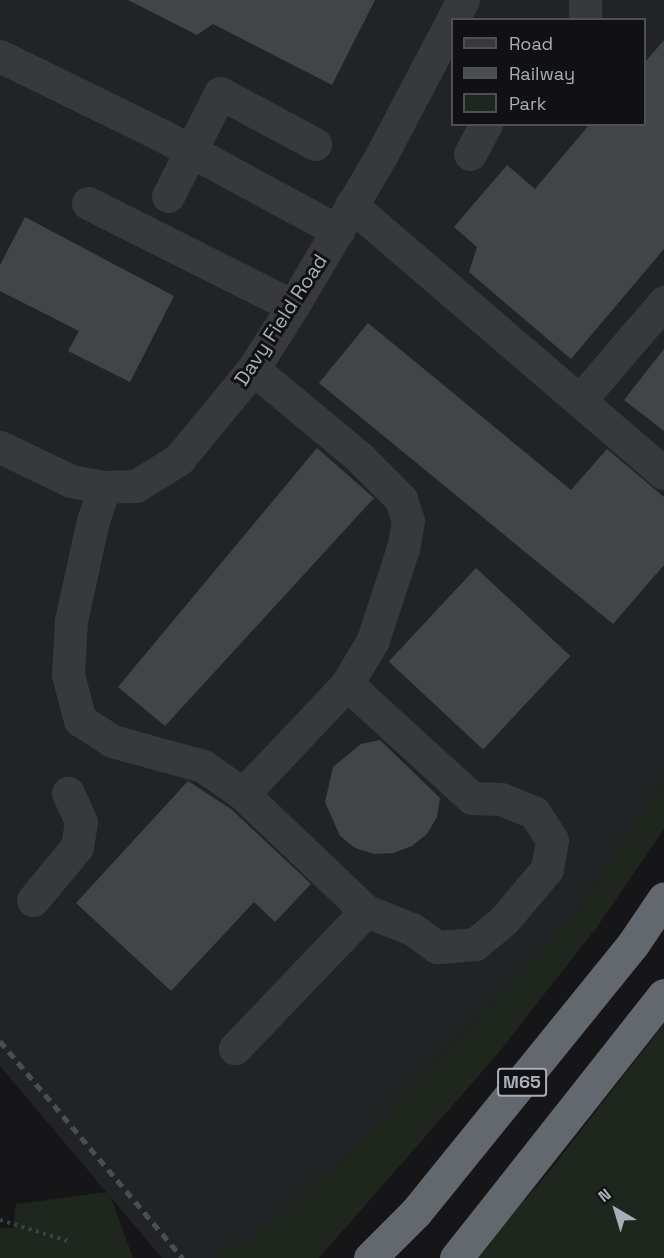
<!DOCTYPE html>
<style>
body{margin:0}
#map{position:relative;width:664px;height:1258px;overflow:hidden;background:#161618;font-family:"Space Grotesk",sans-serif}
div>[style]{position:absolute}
.built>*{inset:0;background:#222325}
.green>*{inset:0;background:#1e261e}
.building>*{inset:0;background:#424548;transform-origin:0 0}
.path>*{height:4px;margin-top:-2px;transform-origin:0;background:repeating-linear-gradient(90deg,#3d4044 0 3px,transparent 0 7.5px)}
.minor>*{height:33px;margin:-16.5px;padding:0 16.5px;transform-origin:16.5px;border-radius:16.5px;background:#37393d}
.highway>*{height:33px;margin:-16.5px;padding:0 16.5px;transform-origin:16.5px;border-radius:16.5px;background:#63676e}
.rail>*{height:4.5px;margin-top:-2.25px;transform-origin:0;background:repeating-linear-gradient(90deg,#4a4d52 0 8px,transparent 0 14px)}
span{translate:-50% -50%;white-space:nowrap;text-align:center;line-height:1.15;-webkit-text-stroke:6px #111113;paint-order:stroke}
.shield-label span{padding:2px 4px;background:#111113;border:2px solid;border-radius:4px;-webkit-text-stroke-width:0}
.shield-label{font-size:18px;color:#a8afb8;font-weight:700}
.street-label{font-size:20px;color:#a8afb8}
.legend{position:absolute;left:451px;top:18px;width:195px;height:108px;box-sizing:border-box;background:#111113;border:2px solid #4d5055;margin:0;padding:8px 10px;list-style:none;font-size:18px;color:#a8afb8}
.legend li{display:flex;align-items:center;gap:12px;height:30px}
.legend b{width:30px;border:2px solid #4d5055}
.north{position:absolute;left:586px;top:1180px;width:60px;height:60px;-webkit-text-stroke:4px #111113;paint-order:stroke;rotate:322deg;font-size:16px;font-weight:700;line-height:24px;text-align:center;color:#a8afb8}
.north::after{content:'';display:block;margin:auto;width:21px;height:27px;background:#a8afb8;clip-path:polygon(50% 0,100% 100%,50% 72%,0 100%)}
</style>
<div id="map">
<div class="built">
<div style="clip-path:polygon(evenodd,0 0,664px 0,664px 782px,575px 915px,334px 1169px,238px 1250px,217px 1258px,162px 1258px,0 1066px,0 0,452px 20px,644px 20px,644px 124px,452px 124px,452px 20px)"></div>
</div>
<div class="green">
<div style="clip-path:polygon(664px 782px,664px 829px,597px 927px,495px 1057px,319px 1258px,217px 1258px,232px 1243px,238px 1249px,334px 1169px,575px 915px)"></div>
<div style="clip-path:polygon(664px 1024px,664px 1258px,474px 1258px,544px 1178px)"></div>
<div style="clip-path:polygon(109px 1192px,133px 1258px,0 1258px,0 1228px,13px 1228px,16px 1204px)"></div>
</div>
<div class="building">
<div style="clip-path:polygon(128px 0,375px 0,332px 85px,213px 24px,197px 35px)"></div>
<div style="clip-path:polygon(664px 40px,664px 249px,571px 359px,469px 272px,477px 247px,454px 227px,507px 165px,535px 189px,590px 124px,645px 124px,645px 62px)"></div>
<div style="clip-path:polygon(25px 217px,174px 296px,130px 382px,68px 351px,79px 331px,0 291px,0 265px)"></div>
<div style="clip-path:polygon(368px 323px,571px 490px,607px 449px,664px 497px,664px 565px,613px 624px,319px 383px)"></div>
<div style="clip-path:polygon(664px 349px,664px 431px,624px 400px)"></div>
<div style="clip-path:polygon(317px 448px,374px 498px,165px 726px,118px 687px)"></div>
<div style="left:476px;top:568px;width:129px;height:128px;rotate:43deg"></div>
<div style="clip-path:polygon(380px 740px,440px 798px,437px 817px,427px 834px,412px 846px,393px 853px,374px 854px,355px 848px,340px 836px,325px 802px,333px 767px,361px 744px)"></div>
<div style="clip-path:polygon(188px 781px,231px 809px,311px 884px,275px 922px,254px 902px,171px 991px,76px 903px)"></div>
</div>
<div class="path">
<div style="left:0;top:1220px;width:74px;rotate:17.2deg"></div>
</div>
<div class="minor">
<div style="left:585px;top:20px;width:20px;rotate:-90deg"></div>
<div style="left:0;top:56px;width:184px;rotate:26.1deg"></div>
<div style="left:165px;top:137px;width:197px;rotate:28.5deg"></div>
<div style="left:470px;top:154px;width:34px;rotate:-62deg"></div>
<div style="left:168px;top:196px;width:115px;rotate:-63.2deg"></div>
<div style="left:220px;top:93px;width:108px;rotate:28.2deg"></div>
<div style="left:88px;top:203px;width:229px;rotate:26.7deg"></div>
<div style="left:351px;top:205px;width:412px;rotate:40.6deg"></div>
<div style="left:253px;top:369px;width:136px;rotate:39.6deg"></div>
<div style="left:358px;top:456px;width:61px;rotate:45deg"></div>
<div style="left:401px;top:499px;width:23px;rotate:72deg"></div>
<div style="left:408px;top:521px;width:27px;rotate:100deg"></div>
<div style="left:403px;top:548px;width:97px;rotate:108.1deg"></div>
<div style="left:373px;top:640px;width:51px;rotate:120.6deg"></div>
<div style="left:581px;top:399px;width:128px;rotate:-49.4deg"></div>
<div style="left:0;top:447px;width:79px;rotate:25.6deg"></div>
<div style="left:71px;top:481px;width:34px;rotate:10deg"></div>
<div style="left:104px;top:487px;width:32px;rotate:-2deg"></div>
<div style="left:136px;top:486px;width:51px;rotate:-32.1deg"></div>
<div style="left:179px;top:459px;width:117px;rotate:-50.6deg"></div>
<div style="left:253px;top:369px;width:75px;rotate:-57.6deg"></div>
<div style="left:293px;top:306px;width:174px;rotate:-59.6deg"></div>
<div style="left:381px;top:156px;width:176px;rotate:-62.3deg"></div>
<div style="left:104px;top:487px;width:35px;rotate:108deg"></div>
<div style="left:93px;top:520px;width:103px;rotate:102.3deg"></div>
<div style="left:71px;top:621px;width:54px;rotate:93.2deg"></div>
<div style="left:68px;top:675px;width:47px;rotate:75.1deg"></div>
<div style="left:80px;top:720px;width:38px;rotate:33deg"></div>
<div style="left:112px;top:741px;width:94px;rotate:15.4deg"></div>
<div style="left:203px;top:766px;width:49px;rotate:35deg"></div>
<div style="left:243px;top:794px;width:170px;rotate:43.6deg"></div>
<div style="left:366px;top:911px;width:190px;rotate:133.7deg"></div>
<div style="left:243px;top:794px;width:151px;rotate:-46.6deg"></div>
<div style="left:347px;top:684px;width:169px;rotate:42.4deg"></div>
<div style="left:472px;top:798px;width:29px;rotate:2deg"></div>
<div style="left:501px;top:799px;width:35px;rotate:22deg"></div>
<div style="left:534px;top:812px;width:33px;rotate:57deg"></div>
<div style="left:552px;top:840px;width:29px;rotate:100deg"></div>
<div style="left:547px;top:869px;width:67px;rotate:130.1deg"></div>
<div style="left:504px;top:920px;width:38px;rotate:140deg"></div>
<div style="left:475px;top:944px;width:38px;rotate:175deg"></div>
<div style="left:437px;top:947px;width:31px;rotate:-144deg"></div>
<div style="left:412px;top:929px;width:49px;rotate:-158.6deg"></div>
<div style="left:33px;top:900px;width:69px;rotate:-50.3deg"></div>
<div style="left:77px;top:847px;width:25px;rotate:-81deg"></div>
<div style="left:81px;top:822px;width:32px;rotate:-114deg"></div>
</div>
<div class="highway">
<div style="left:370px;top:1258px;width:65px;rotate:-45deg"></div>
<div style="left:416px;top:1212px;width:345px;rotate:-51deg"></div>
<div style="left:633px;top:944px;width:55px;rotate:-56deg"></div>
<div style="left:456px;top:1258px;width:335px;rotate:-51.7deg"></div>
</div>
<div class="rail">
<div style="left:0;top:1041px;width:284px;rotate:49.9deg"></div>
</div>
<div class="shield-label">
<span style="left:522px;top:1082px">M65</span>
</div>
<div class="street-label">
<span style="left:281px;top:320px;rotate:-57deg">Davy Field Road</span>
</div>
<ul class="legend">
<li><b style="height:8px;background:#37393d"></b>Road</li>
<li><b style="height:8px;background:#4a4d52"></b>Railway</li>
<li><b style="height:16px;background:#1e261e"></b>Park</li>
</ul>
<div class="north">N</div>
</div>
